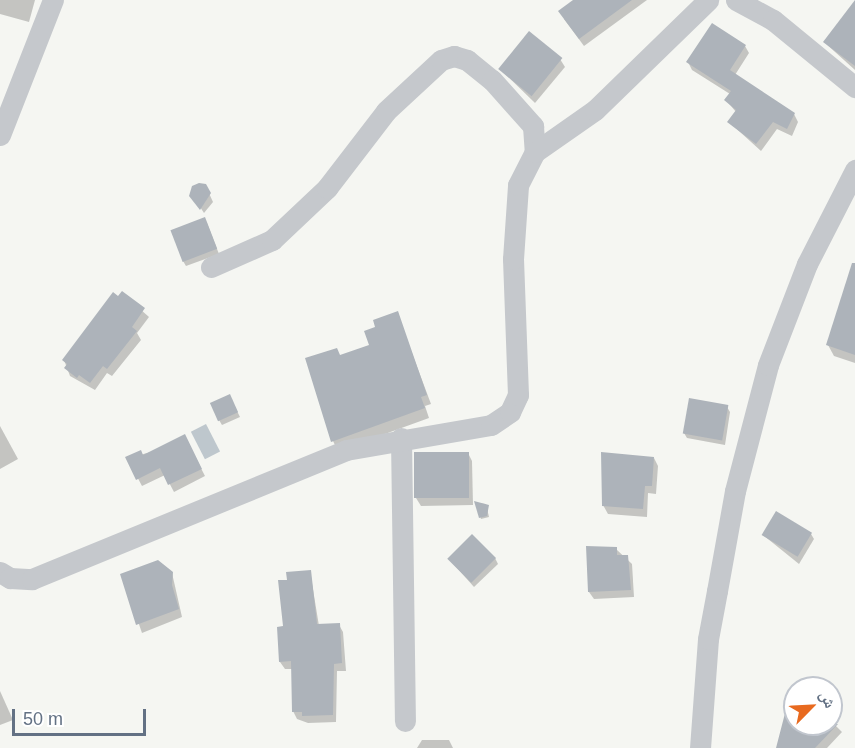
<!DOCTYPE html>
<meta charset="utf-8">
<style>
body{margin:0}
#map{position:relative;width:855px;height:748px;overflow:hidden;background:#f5f6f2;font-family:Helvetica,"Noto Naskh Arabic",sans-serif}
div>[style]{position:absolute}
.water>*{inset:0;background:#bec7cd;transform-origin:0 0}
.shadow>*{inset:0;background:#0003}
.building>*{inset:0;background:#adb3ba;transform-origin:0 0}
.minor>*{height:21px;margin:-10.5px;padding:0 10.5px;transform-origin:10.5px;border-radius:10.5px;background:#c5c8cc}
span{translate:-50% -50%;white-space:nowrap;text-align:center;line-height:1.15;-webkit-text-stroke:6px #fff;paint-order:stroke}
.north{position:absolute;left:783px;top:676px;width:60px;height:60px;box-sizing:border-box;background:#fff;border:2px solid #c1c6ce;border-radius:50%;rotate:66deg;font-size:16px;font-weight:700;line-height:24px;text-align:center;color:#637184}
.north::after{content:'';display:block;margin:auto;width:21px;height:27px;background:#e86a1f;clip-path:polygon(50% 0,100% 100%,50% 72%,0 100%)}
.scale{position:absolute;left:12px;top:709px;width:134px;height:27px;box-sizing:border-box;border:3px solid #637184;border-top:0;padding-left:8px;font-size:18px;line-height:21px;white-space:nowrap;color:#637184;-webkit-text-stroke:4px #fff;paint-order:stroke}
</style>
<div id="map">
<div class="water">
<div style="left:206px;top:424px;width:31px;height:17px;rotate:63deg"></div>
</div>
<div class="shadow">
<div style="clip-path:polygon(0 0,35px 0,29px 22px,0 14px)"></div>
<div style="clip-path:polygon(575px 0,647px 0,584px 46px,564px 19px)"></div>
<div style="clip-path:polygon(855px 2px,855px 70px,824px 42px)"></div>
<div style="clip-path:polygon(745px 46px,749px 53px,735px 75px,794px 114px,798px 122px,792px 136px,777px 129px,761px 151px,729px 122px,736px 112px,726px 100px,730px 94px,692px 70px,688px 62px)"></div>
<div style="clip-path:polygon(560px 59px,565px 67px,535px 103px,500px 69px)"></div>
<div style="clip-path:polygon(208px 191px,213px 202px,204px 213px,191px 193px)"></div>
<div style="clip-path:polygon(207px 223px,219px 254px,186px 266px,183px 261px)"></div>
<div style="clip-path:polygon(855px 271px,855px 363px,834px 356px,828px 345px)"></div>
<div style="clip-path:polygon(122px 293px,149px 317px,137px 333px,141px 340px,112px 376px,107px 373px,95px 390px,70px 376px,64px 360px)"></div>
<div style="clip-path:polygon(397px 313px,431px 404px,425px 406px,429px 418px,338px 451px,333px 441px,340px 356px,371px 346px,377px 328px)"></div>
<div style="clip-path:polygon(232px 401px,240px 417px,222px 425px,219px 420px)"></div>
<div style="clip-path:polygon(727px 407px,730px 412px,725px 445px,687px 438px,684px 433px)"></div>
<div style="clip-path:polygon(0 426px,18px 459px,0 469px)"></div>
<div style="clip-path:polygon(188px 443px,205px 476px,174px 492px,165px 475px,142px 486px,127px 458px)"></div>
<div style="clip-path:polygon(468px 453px,472px 461px,473px 505px,421px 506px,416px 498px)"></div>
<div style="clip-path:polygon(654px 458px,658px 466px,656px 494px,648px 493px,647px 517px,608px 514px,603px 505px)"></div>
<div style="clip-path:polygon(476px 503px,486px 504px,489px 517px,481px 519px)"></div>
<div style="clip-path:polygon(811px 534px,814px 539px,799px 564px,763px 535px)"></div>
<div style="clip-path:polygon(616px 549px,632px 564px,634px 597px,594px 599px,589px 592px)"></div>
<div style="clip-path:polygon(495px 558px,498px 564px,474px 587px,449px 559px)"></div>
<div style="clip-path:polygon(310px 571px,319px 626px,339px 625px,343px 632px,346px 671px,337px 671px,336px 722px,308px 723px,297px 719px,293px 711px,293px 669px,285px 669px,280px 662px,289px 581px)"></div>
<div style="clip-path:polygon(172px 573px,182px 617px,142px 633px,122px 575px)"></div>
<div style="clip-path:polygon(0 691px,13px 720px,0 725px)"></div>
<div style="clip-path:polygon(795px 703px,795px 724px,831px 724px,831px 721px,842px 732px,827px 748px,778px 748px)"></div>
<div style="clip-path:polygon(422px 740px,449px 740px,453px 748px,417px 748px)"></div>
</div>
<div class="building">
<div style="clip-path:polygon(573px 0,632px 0,579px 39px,558px 11px)"></div>
<div style="clip-path:polygon(855px 0,855px 66px,823px 42px)"></div>
<div style="clip-path:polygon(712px 23px,746px 45px,730px 70px,795px 113px,787px 129px,773px 122px,756px 144px,727px 122px,736px 110px,724px 100px,731px 91px,686px 62px)"></div>
<div style="left:529px;top:31px;width:43px;height:49px;rotate:39deg"></div>
<div style="clip-path:polygon(199px 183px,206px 184px,211px 193px,200px 210px,189px 196px,192px 186px)"></div>
<div style="left:205px;top:217px;width:34px;height:37px;rotate:69deg"></div>
<div style="clip-path:polygon(852px 263px,855px 263px,855px 355px,826px 345px)"></div>
<div style="clip-path:polygon(122px 291px,145px 308px,132px 327px,137px 331px,107px 369px,103px 366px,90px 383px,79px 375px,77px 378px,64px 368px,67px 364px,62px 360px,113px 292px,118px 296px)"></div>
<div style="clip-path:polygon(398px 311px,427px 395px,421px 397px,425px 408px,331px 442px,305px 358px,337px 348px,340px 355px,369px 345px,364px 331px,375px 327px,373px 320px)"></div>
<div style="left:230px;top:394px;width:20px;height:22px;rotate:66deg"></div>
<div style="left:689px;top:398px;width:40px;height:36px;rotate:10deg"></div>
<div style="clip-path:polygon(185px 434px,202px 469px,168px 485px,160px 468px,136px 480px,125px 457px,141px 450px,143px 455px)"></div>
<div style="left:469px;top:452px;width:46px;height:55px;rotate:90deg"></div>
<div style="clip-path:polygon(601px 452px,654px 457px,652px 486px,645px 486px,643px 509px,602px 506px)"></div>
<div style="clip-path:polygon(474px 501px,489px 505px,487px 516px,479px 518px)"></div>
<div style="left:776px;top:511px;width:42px;height:28px;rotate:31deg"></div>
<div style="left:472px;top:534px;width:34px;height:35px;rotate:45deg"></div>
<div style="clip-path:polygon(586px 546px,617px 547px,617px 555px,628px 555px,631px 590px,588px 592px)"></div>
<div style="clip-path:polygon(158px 560px,173px 572px,172px 585px,179px 609px,136px 625px,120px 574px)"></div>
<div style="clip-path:polygon(311px 570px,317px 624px,340px 623px,342px 663px,334px 664px,333px 715px,302px 716px,302px 712px,292px 712px,291px 661px,279px 662px,277px 627px,283px 626px,278px 580px,287px 580px,286px 572px)"></div>
<div style="clip-path:polygon(790px 694px,795px 695px,795px 724px,838px 724px,815px 748px,776px 748px)"></div>
</div>
<div class="minor">
<div style="left:736px;top:0;width:42px;rotate:28.4deg"></div>
<div style="left:773px;top:20px;width:106px;rotate:39.3deg"></div>
<div style="left:0;top:135px;width:145px;rotate:-68.6deg"></div>
<div style="left:211px;top:267px;width:67px;rotate:-23.9deg"></div>
<div style="left:272px;top:240px;width:76px;rotate:-43.4deg"></div>
<div style="left:327px;top:188px;width:97px;rotate:-52.5deg"></div>
<div style="left:386px;top:111px;width:75px;rotate:-42.8deg"></div>
<div style="left:441px;top:60px;width:14px;rotate:-17deg"></div>
<div style="left:454px;top:56px;width:14px;rotate:17deg"></div>
<div style="left:467px;top:60px;width:32px;rotate:39deg"></div>
<div style="left:492px;top:80px;width:62px;rotate:48.3deg"></div>
<div style="left:533px;top:126px;width:26px;rotate:86deg"></div>
<div style="left:401px;top:438px;width:283px;rotate:89.2deg"></div>
<div style="left:0;top:572px;width:12px;rotate:31deg"></div>
<div style="left:10px;top:578px;width:22px;rotate:3deg"></div>
<div style="left:32px;top:579px;width:339px;rotate:-22.3deg"></div>
<div style="left:346px;top:450px;width:147px;rotate:-9.8deg"></div>
<div style="left:491px;top:425px;width:23px;rotate:-34deg"></div>
<div style="left:510px;top:412px;width:19px;rotate:-65deg"></div>
<div style="left:518px;top:395px;width:136px;rotate:-92.1deg"></div>
<div style="left:513px;top:259px;width:74px;rotate:-86.1deg"></div>
<div style="left:518px;top:185px;width:37px;rotate:-63deg"></div>
<div style="left:535px;top:152px;width:73px;rotate:-35deg"></div>
<div style="left:595px;top:110px;width:158px;rotate:-44.2deg"></div>
<div style="left:700px;top:748px;width:109px;rotate:-85.8deg"></div>
<div style="left:708px;top:639px;width:49px;rotate:-79.4deg"></div>
<div style="left:717px;top:591px;width:102px;rotate:-79.8deg"></div>
<div style="left:735px;top:491px;width:130px;rotate:-75.3deg"></div>
<div style="left:768px;top:365px;width:108px;rotate:-68.9deg"></div>
<div style="left:807px;top:264px;width:106px;rotate:-62.9deg"></div>
</div>
<div class="north">ش</div>
<div class="scale">50 m</div>
</div>
